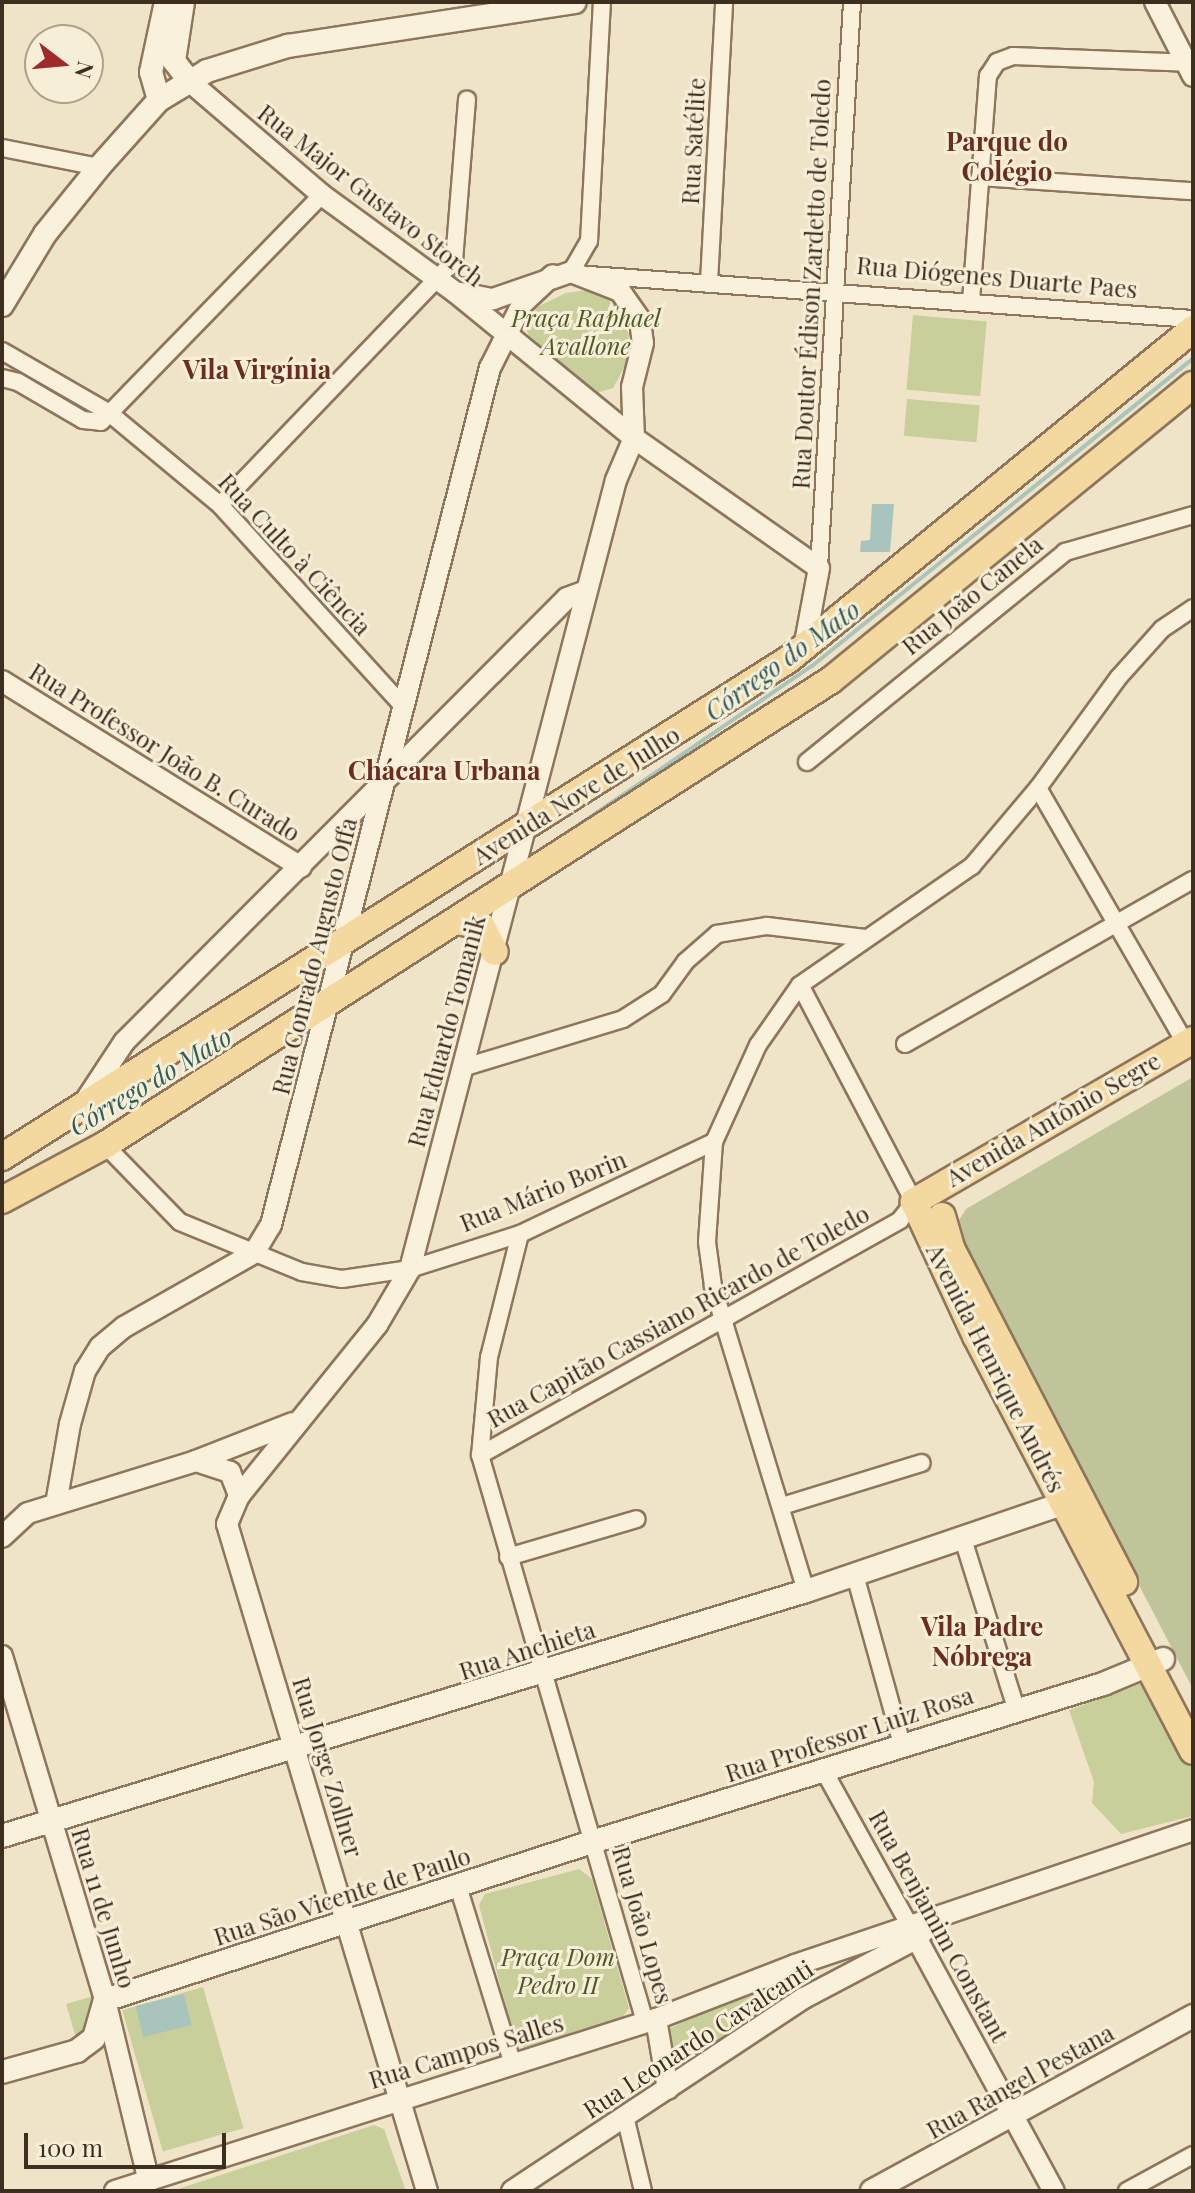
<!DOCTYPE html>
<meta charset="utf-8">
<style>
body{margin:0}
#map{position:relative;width:1195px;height:2193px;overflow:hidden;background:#f0e4c8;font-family:"Playfair Display",serif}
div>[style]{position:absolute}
.green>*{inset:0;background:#c9cf9b;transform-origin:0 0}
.cemetery>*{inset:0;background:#bfc49a}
.water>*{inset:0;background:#a9c4bc;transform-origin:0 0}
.stream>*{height:4px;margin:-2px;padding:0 2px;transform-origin:2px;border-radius:2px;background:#a9c4bc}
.roads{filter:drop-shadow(2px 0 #8d765c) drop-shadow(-2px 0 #8d765c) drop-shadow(0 2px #8d765c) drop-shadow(0 -2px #8d765c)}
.minor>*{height:16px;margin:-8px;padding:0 8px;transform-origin:8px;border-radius:8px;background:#faf1dc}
.tertiary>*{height:20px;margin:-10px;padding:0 10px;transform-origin:10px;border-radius:10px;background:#faf1dc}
.secondary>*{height:22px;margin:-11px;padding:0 11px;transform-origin:11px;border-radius:11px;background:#faf1dc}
.primary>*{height:26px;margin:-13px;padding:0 13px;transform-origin:13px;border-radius:13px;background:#f3d9a0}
span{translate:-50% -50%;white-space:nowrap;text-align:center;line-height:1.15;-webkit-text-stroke:6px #f7eed8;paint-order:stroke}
.street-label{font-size:24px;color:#3d2e20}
.park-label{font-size:24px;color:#4d5a26;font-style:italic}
.neighbourhood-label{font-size:26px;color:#6b2e1e;font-weight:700}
.water-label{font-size:26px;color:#2f5d5a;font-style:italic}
.frame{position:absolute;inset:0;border:4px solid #3d2e20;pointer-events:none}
.north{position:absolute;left:24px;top:24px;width:80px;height:80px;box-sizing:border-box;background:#f7eed8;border:2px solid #ada18e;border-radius:50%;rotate:106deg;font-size:22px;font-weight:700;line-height:32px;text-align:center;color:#3d2e20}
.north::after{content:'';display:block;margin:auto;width:28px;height:36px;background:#9e2a2b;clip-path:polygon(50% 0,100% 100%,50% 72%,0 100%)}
.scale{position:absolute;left:24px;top:2133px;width:202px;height:36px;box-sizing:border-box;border:4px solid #3d2e20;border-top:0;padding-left:10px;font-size:24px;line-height:28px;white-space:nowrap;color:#3d2e20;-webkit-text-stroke:6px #f7eed8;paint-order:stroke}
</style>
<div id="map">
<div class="green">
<div style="clip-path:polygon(594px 289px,615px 302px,629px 335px,626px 364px,613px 388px,597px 393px,531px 341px,525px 326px,537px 307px,566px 293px)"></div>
<div style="left:913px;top:315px;width:74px;height:75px;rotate:5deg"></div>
<div style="left:907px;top:399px;width:73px;height:37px;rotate:5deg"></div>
<div style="clip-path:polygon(1140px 1684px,1151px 1686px,1193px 1758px,1193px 1816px,1121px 1834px,1092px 1803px,1094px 1782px,1069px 1710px)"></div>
<div style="clip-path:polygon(579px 1869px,592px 1879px,629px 2008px,622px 2018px,524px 2048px,515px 2041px,479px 1905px,485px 1894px)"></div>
<div style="clip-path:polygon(788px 1974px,797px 1978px,798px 1990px,675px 2076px,668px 2029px)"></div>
<div style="left:203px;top:1987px;width:147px;height:84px;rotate:74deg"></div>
<div style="clip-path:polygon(97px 1995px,106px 2041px,79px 2048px,66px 2004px)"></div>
<div style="clip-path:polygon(374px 2125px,384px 2129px,406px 2191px,172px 2191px)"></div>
</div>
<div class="cemetery">
<div style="clip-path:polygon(1193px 1077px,1193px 1689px,961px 1242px,958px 1222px,966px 1209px)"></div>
</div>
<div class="water">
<div style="clip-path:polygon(872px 504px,894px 504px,890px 552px,860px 552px,861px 541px,870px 540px)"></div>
<div style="left:184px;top:1994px;width:32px;height:50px;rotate:76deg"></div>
</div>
<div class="stream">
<div style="left:564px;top:835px;width:300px;rotate:-34.3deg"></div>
<div style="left:812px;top:666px;width:489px;rotate:-38.9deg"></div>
</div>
<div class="roads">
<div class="minor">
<div style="left:2px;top:148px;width:99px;rotate:11.1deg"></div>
<div style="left:980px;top:177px;width:213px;rotate:3.8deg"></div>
<div style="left:571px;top:272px;width:36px;rotate:-60deg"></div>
<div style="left:589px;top:241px;width:239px;rotate:-86.9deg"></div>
<div style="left:589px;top:275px;width:606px;rotate:4.17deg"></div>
<div style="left:709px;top:282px;width:280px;rotate:-86.9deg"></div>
<div style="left:971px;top:301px;width:226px;rotate:-85.7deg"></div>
<div style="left:988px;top:76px;width:17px;rotate:-57deg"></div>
<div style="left:997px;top:62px;width:17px;rotate:-21deg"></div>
<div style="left:1013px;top:56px;width:180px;rotate:2.2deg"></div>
<div style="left:2px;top:351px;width:122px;rotate:29.9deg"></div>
<div style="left:108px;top:412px;width:146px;rotate:39.7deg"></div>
<div style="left:220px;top:505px;width:272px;rotate:47.7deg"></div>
<div style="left:2px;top:378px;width:16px;rotate:14deg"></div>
<div style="left:18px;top:382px;width:75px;rotate:30.3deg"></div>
<div style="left:83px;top:420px;width:18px;rotate:6deg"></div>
<div style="left:101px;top:422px;width:317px;rotate:-45.8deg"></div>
<div style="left:220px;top:505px;width:338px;rotate:-46.2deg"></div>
<div style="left:454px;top:261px;width:162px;rotate:-85.4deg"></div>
<div style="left:819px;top:568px;width:567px;rotate:-86.66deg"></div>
<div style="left:807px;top:762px;width:333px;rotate:-39.1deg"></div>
<div style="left:1065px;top:552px;width:133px;rotate:-16.1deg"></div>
<div style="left:1038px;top:788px;width:296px;rotate:60deg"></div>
<div style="left:905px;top:1044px;width:331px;rotate:-29.7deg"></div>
<div style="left:465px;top:1067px;width:165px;rotate:-16.9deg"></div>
<div style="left:623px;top:1019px;width:46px;rotate:-32.7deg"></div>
<div style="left:662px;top:994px;width:39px;rotate:-54deg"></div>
<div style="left:685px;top:962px;width:43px;rotate:-41.2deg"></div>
<div style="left:717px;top:934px;width:51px;rotate:-9.1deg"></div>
<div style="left:767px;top:926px;width:99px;rotate:7deg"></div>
<div style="left:105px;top:1145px;width:107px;rotate:45.8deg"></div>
<div style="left:180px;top:1222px;width:132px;rotate:22.3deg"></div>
<div style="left:302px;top:1272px;width:41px;rotate:9.9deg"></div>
<div style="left:342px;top:1279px;width:69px;rotate:-8.4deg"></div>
<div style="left:410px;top:1269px;width:115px;rotate:-17.7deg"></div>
<div style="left:520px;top:1234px;width:215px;rotate:-25.4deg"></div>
<div style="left:520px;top:1234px;width:127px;rotate:104.1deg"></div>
<div style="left:489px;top:1357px;width:98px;rotate:95.2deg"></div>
<div style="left:480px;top:1455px;width:591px;rotate:73.77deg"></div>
<div style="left:480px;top:1455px;width:481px;rotate:-29.2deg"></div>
<div style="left:900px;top:1220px;width:23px;rotate:-52deg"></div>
<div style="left:914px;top:1202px;width:245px;rotate:-117.7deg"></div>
<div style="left:782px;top:1506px;width:146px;rotate:-17.1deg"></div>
<div style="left:963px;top:1539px;width:177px;rotate:72.6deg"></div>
<div style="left:508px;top:1557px;width:134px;rotate:-16.4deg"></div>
<div style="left:855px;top:1575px;width:176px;rotate:74.5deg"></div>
<div style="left:806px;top:1591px;width:319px;rotate:-107deg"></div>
<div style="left:713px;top:1286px;width:44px;rotate:-97.8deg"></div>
<div style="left:707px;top:1242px;width:100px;rotate:-86deg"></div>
<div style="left:714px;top:1142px;width:107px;rotate:-65.6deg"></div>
<div style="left:758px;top:1045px;width:73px;rotate:-55deg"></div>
<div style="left:800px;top:985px;width:209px;rotate:-34.7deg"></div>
<div style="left:972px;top:866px;width:102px;rotate:-49.8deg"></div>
<div style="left:1038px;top:788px;width:137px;rotate:-53.9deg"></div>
<div style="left:1119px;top:677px;width:64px;rotate:-48.1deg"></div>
<div style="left:1162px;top:629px;width:37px;rotate:-34deg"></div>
<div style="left:824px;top:1771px;width:177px;rotate:61deg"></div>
<div style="left:458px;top:1886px;width:187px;rotate:72.9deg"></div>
<div style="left:625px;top:2116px;width:77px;rotate:76.5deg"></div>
<div style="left:1127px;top:2191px;width:75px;rotate:-28.6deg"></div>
</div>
<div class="tertiary">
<div style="left:1155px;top:2px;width:83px;rotate:62.8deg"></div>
<div style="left:189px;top:81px;width:175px;rotate:40.6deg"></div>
<div style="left:322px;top:195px;width:165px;rotate:36.1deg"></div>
<div style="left:455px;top:292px;width:231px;rotate:39.2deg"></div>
<div style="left:634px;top:438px;width:226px;rotate:35.1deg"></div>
<div style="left:461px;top:293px;width:33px;rotate:11deg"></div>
<div style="left:493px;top:299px;width:83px;rotate:-19.1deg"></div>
<div style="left:571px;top:272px;width:53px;rotate:21.2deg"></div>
<div style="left:620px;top:291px;width:35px;rotate:55deg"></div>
<div style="left:640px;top:320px;width:23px;rotate:83deg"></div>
<div style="left:643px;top:343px;width:45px;rotate:104deg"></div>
<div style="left:632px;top:387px;width:51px;rotate:87.8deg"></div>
<div style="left:804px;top:648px;width:81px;rotate:-79.4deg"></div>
<div style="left:2px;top:681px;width:352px;rotate:31.9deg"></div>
<div style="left:80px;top:1109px;width:80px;rotate:-56.7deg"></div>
<div style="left:124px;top:1042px;width:627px;rotate:-45.06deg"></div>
<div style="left:567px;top:598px;width:20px;rotate:-20deg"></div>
<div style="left:196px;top:1461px;width:36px;rotate:18deg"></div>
<div style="left:230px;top:1472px;width:26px;rotate:69deg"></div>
<div style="left:56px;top:1504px;width:81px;rotate:-80.1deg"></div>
<div style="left:70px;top:1424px;width:55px;rotate:-74.2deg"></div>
<div style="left:85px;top:1371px;width:28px;rotate:-58deg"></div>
<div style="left:100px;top:1347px;width:31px;rotate:-40deg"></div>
<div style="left:124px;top:1327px;width:150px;rotate:-29.6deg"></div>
<div style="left:254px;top:1253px;width:33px;rotate:-59deg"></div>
<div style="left:271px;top:1225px;width:885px;rotate:-75.67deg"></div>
<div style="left:490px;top:368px;width:72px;rotate:-63.4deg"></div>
<div style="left:522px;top:304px;width:42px;rotate:-43.1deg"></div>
<div style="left:2px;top:1537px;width:35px;rotate:-43deg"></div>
<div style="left:28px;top:1513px;width:176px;rotate:-17.2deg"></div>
<div style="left:196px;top:1461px;width:104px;rotate:-21.4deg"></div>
<div style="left:2px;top:1656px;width:359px;rotate:73.3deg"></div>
<div style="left:105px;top:2000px;width:183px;rotate:76.4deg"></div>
<div style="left:148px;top:2178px;width:13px;rotate:103deg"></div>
<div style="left:912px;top:1930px;width:297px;rotate:61.5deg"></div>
<div style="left:656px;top:2019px;width:71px;rotate:80.3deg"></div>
<div style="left:115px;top:2191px;width:568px;rotate:-17.64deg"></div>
<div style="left:656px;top:2019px;width:149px;rotate:-21.2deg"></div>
<div style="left:795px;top:1965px;width:420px;rotate:-18.7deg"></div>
<div style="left:427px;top:2191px;width:696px;rotate:-106.69deg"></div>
<div style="left:227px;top:1524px;width:30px;rotate:-67deg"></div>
<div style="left:239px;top:1496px;width:220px;rotate:-51.1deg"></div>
<div style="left:377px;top:1325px;width:65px;rotate:-59.5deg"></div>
<div style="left:410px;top:1269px;width:815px;rotate:-75.37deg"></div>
<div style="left:616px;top:480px;width:46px;rotate:-66.8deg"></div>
<div style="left:512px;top:2191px;width:350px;rotate:-33.5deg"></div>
<div style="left:804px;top:1998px;width:127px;rotate:-27.8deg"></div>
<div style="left:916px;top:1939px;width:24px;rotate:-45deg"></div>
</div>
<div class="secondary">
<div style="left:183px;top:2px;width:60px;rotate:98.7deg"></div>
<div style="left:174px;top:61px;width:25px;rotate:53deg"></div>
<div style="left:159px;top:100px;width:29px;rotate:-106deg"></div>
<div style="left:151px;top:72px;width:72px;rotate:-77.9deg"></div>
<div style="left:2px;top:305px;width:83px;rotate:-58.8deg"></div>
<div style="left:45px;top:234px;width:86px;rotate:-51.1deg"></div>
<div style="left:99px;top:167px;width:90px;rotate:-48.2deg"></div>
<div style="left:159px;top:100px;width:56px;rotate:-31.1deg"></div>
<div style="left:207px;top:71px;width:85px;rotate:-17.2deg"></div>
<div style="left:288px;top:46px;width:290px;rotate:-8.7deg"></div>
<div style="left:2px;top:1836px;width:841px;rotate:-16.95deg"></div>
<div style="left:806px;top:1591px;width:273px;rotate:-18.8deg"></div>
<div style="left:2px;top:2072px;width:78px;rotate:-15.6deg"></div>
<div style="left:77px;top:2051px;width:21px;rotate:-37deg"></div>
<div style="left:94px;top:2038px;width:40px;rotate:-74deg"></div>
<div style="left:105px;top:2000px;width:515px;rotate:-17.98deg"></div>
<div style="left:595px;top:1841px;width:532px;rotate:-17.17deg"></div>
<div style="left:1103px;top:1684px;width:65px;rotate:-22.6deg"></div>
<div style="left:872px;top:2191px;width:366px;rotate:-28.6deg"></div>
</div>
<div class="primary">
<div style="left:455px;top:921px;width:26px;rotate:9deg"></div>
<div style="left:481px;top:925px;width:30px;rotate:63deg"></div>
<div style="left:1193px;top:1040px;width:323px;rotate:149.9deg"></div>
<div style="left:914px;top:1202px;width:148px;rotate:65.2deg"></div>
<div style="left:976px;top:1336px;width:468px;rotate:62.4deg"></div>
<div style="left:2px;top:1157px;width:931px;rotate:-32.32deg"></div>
<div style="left:789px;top:659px;width:522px;rotate:-39.24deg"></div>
<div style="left:2px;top:1200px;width:117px;rotate:-28.1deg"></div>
<div style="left:105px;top:1145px;width:862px;rotate:-32.64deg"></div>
<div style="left:831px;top:680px;width:467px;rotate:-39.2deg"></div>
<div style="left:942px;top:1216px;width:35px;rotate:74deg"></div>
<div style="left:952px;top:1250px;width:374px;rotate:62.6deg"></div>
</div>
</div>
<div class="street-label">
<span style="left:693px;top:141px;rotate:-87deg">Rua Satélite</span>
<span style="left:371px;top:195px;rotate:38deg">Rua Major Gustavo Storch</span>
<span style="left:997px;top:277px;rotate:5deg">Rua Diógenes Duarte Paes</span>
<span style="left:811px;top:284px;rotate:-87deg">Rua Doutor Édison Zardetto de Toledo</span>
<span style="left:295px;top:554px;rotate:47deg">Rua Culto à Ciência</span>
<span style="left:972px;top:595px;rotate:-39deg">Rua João Canela</span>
<span style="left:165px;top:752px;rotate:32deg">Rua Professor João B. Curado</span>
<span style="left:576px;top:795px;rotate:-32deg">Avenida Nove de Julho</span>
<span style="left:314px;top:956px;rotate:-76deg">Rua Conrado Augusto Offa</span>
<span style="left:446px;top:1031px;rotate:-75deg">Rua Eduardo Tomanik</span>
<span style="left:1053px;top:1119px;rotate:-30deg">Avenida Antônio Segre</span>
<span style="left:543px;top:1191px;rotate:-22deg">Rua Mário Borin</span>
<span style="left:678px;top:1316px;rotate:-29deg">Rua Capitão Cassiano Ricardo de Toledo</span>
<span style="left:996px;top:1368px;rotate:63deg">Avenida Henrique Andrés</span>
<span style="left:527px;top:1650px;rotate:-18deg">Rua Anchieta</span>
<span style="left:849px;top:1734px;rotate:-18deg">Rua Professor Luiz Rosa</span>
<span style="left:328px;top:1767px;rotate:73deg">Rua Jorge Zollner</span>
<span style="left:342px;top:1896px;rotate:-18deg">Rua São Vicente de Paulo</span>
<span style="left:104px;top:1908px;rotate:73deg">Rua 11 de Junho</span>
<span style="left:643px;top:1925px;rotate:74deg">Rua João Lopes</span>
<span style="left:939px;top:1926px;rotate:61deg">Rua Benjamim Constant</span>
<span style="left:698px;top:2039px;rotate:-33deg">Rua Leonardo Cavalcanti</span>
<span style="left:466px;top:2051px;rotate:-17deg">Rua Campos Salles</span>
<span style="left:1020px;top:2081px;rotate:-29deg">Rua Rangel Pestana</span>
</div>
<div class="park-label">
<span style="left:586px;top:332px">Praça Raphael<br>Avallone</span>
<span style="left:558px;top:1971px">Praça Dom<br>Pedro II</span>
</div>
<div class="neighbourhood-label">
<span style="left:1007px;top:156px">Parque do<br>Colégio</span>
<span style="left:257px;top:369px">Vila Virgínia</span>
<span style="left:444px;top:770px">Chácara Urbana</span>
<span style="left:982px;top:1641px">Vila Padre<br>Nóbrega</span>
</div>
<div class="water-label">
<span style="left:782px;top:660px;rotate:-36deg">Córrego do Mato</span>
<span style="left:150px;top:1081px;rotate:-31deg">Córrego do Mato</span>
</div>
<div class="frame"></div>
<div class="north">N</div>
<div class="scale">100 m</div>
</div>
